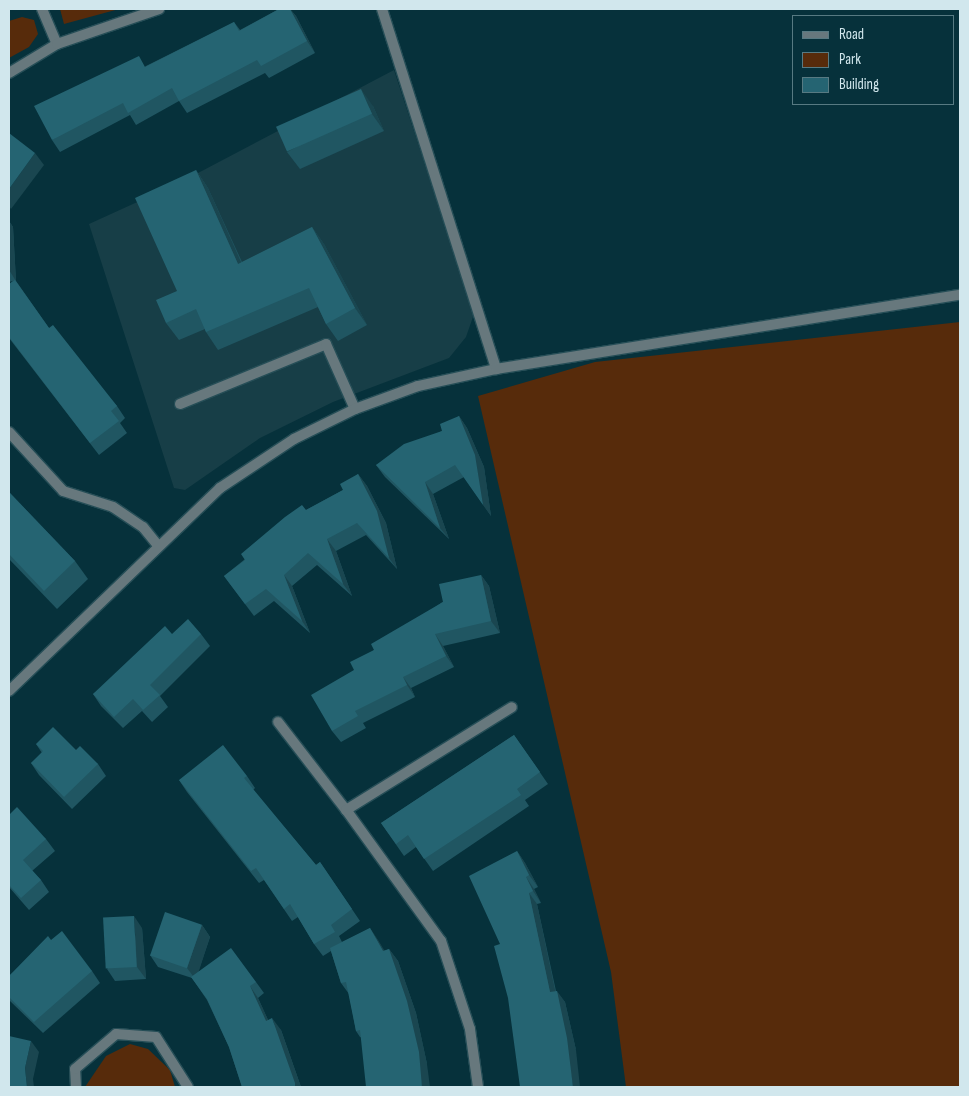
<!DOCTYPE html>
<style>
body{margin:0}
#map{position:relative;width:969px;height:1096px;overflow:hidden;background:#06313b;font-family:"Sofia Sans Condensed",sans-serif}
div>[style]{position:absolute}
.built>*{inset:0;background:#173e47}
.green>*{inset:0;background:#572b0b}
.roads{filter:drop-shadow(1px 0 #264e57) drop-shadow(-1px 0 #264e57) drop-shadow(0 1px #264e57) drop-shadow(0 -1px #264e57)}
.lane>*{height:10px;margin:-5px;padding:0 5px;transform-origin:5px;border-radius:5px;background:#67787d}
.street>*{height:10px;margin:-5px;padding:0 5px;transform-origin:5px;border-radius:5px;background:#67787d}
.wall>*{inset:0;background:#205662}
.shaded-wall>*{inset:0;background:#1a4650}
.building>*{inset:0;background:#256472;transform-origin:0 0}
span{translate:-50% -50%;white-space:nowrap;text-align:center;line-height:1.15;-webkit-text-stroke:5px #06313b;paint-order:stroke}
.frame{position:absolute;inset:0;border:10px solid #d1e7ed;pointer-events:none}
.legend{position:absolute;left:792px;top:15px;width:162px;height:90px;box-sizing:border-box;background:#06313b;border:1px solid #577a82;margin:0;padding:6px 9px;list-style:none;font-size:15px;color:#d1e7ed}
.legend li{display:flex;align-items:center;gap:10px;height:25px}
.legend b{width:25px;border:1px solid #577a82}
</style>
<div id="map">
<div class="built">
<div style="clip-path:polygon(394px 70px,474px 314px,466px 337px,449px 358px,333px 402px,260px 438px,185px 490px,174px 488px,89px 224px,179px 183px)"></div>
</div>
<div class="green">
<div style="clip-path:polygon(60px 9px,119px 9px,64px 24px)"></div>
<div style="clip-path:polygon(22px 17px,34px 20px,38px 34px,29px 47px,9px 58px,9px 21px)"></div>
<div style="clip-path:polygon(960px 322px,960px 1087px,626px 1087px,611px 972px,478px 396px,595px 362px)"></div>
<div style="clip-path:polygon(130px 1044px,148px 1049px,170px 1070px,175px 1087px,85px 1087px,106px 1056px)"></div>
</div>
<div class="roads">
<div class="lane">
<div style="left:382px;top:9px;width:378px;rotate:72.4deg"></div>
<div style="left:180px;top:404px;width:158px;rotate:-22.3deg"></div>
<div style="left:326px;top:344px;width:71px;rotate:66deg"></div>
</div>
<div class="street">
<div style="left:42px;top:9px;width:38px;rotate:67deg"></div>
<div style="left:9px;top:73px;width:56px;rotate:-31.1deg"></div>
<div style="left:57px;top:44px;width:108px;rotate:-18.9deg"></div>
<div style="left:9px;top:432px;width:80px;rotate:47.5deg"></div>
<div style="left:63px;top:491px;width:52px;rotate:17.7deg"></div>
<div style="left:113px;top:507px;width:36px;rotate:34deg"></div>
<div style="left:143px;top:527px;width:22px;rotate:51deg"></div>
<div style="left:9px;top:691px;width:293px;rotate:-43.9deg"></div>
<div style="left:220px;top:488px;width:89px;rotate:-33.5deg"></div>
<div style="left:294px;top:439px;width:68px;rotate:-26.2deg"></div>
<div style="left:355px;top:409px;width:67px;rotate:-20.1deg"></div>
<div style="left:418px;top:386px;width:80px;rotate:-12.3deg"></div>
<div style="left:496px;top:369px;width:470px;rotate:-9.1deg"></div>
<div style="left:278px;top:722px;width:111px;rotate:52.3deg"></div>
<div style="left:76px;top:1087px;width:18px;rotate:-93deg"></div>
<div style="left:75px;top:1069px;width:54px;rotate:-40.5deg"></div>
<div style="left:116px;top:1034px;width:40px;rotate:4.3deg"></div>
<div style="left:156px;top:1037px;width:59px;rotate:57.4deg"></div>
<div style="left:478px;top:1087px;width:59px;rotate:-97.9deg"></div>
<div style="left:470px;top:1029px;width:93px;rotate:-108.2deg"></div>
<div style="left:441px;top:941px;width:162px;rotate:-125.9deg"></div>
<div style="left:346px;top:810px;width:195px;rotate:-31.8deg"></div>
</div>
</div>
<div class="wall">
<div style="clip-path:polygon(279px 9px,290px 9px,296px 16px,315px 53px,269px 78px,265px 73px,187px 113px,179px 101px,136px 125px,130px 115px,60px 152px,52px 140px,146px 66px,234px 22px,240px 30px)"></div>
<div style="clip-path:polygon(373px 106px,384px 131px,300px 169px,287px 152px)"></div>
<div style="clip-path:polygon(196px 170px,208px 188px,242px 262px,312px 227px,324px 244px,367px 325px,338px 341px,326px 324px,318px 307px,218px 350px,206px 332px,205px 329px,179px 340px,166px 323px,177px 291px)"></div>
<div style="clip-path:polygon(9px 221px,13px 227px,16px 281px,49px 328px,117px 406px,125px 418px,120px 423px,127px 433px,99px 455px,9px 338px,9px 284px,13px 281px,9px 282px)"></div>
<div style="clip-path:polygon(459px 416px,467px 428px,484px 467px,491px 516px,464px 477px,433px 494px,449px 539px,385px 477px,376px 465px,442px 431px)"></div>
<div style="clip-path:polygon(358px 474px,367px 486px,386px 523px,397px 569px,366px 535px,336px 551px,352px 596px,317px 565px,292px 586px,310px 633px,274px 601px,254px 616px,224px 576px,306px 510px,343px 490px)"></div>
<div style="clip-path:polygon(9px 492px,75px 561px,88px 579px,57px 609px,9px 559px)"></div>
<div style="clip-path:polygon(481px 575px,489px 586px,500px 633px,443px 646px,454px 667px,411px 688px,415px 697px,363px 723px,366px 728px,341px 742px,332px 731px,354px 670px,374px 650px)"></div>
<div style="clip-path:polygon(172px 634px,201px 634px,210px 646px,160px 696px,168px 707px,152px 722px,142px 711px,123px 728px,101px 706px,93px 694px)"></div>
<div style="clip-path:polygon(514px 735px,548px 784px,525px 800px,529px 806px,433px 871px,416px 847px,404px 856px,381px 823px)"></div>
<div style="clip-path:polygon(36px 744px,76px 750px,98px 764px,106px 776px,72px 809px,39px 775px,31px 763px,42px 753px)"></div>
<div style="clip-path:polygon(247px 776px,255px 788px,253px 790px,316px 865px,320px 862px,360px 921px,339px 936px,342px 942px,370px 928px,384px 951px,389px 949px,398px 961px,416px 1013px,427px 1064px,360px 1037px,356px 1031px,349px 994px,341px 983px,331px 951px,323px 956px,314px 944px,298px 917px,292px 921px,264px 880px,259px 883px,187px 792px,179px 780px)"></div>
<div style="clip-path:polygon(9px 815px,46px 839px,55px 851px,32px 871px,41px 880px,49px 892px,29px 910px,9px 887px)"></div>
<div style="clip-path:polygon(517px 851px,525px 863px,538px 887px,534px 889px,541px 903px,537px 904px,556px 991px,565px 1002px,576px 1050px,500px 944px)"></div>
<div style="clip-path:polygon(202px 925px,210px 937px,198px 972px,256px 982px,264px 993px,258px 998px,268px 1020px,281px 1030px,301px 1087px,242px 1087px,229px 1047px,207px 1000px,192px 978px,158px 967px,150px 955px)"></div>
<div style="clip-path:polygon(142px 928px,146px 979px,115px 981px,107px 969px)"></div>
<div style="clip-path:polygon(51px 940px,92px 971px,100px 983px,43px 1033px,9px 1000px,9px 976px)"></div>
</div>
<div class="shaded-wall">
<div style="clip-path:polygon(290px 9px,296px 16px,315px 53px,307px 41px)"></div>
<div style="clip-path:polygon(361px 89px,373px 106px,384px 131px,372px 114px)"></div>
<div style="clip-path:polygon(35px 153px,44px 165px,11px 209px,9px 206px,9px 189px)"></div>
<div style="clip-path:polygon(196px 170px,208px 188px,250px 282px,238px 264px)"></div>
<div style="clip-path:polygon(9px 221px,13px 227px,16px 281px,9px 270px)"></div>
<div style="clip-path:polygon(312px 227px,324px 244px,367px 325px,355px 308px)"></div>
<div style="clip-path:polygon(459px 416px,467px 428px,484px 467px,491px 516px,483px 505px)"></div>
<div style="clip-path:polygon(358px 474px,367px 486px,386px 523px,397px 569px,389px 558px)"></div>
<div style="clip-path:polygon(425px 482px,433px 494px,449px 539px,440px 528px)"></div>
<div style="clip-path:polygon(327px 539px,336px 551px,352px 596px,343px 584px)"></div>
<div style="clip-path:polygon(284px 575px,292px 586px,310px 633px,302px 621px)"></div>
<div style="clip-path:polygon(481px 575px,489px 586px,500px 633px,491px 621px)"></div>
<div style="clip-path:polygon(435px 634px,443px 646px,454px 667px,446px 656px)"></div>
<div style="clip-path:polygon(403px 677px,411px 688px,415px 697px,407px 685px)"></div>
<div style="clip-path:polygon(517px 851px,525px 863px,538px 887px,529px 875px)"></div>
<div style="clip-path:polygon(526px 877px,534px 889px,541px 903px,533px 891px)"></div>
<div style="clip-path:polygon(529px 893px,537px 904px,558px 1004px,550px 992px)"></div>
<div style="clip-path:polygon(134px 916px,142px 928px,146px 979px,137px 967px)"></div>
<div style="clip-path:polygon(202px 925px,210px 937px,196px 980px,187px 968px)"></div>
<div style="clip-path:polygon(370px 928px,378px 940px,392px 963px,383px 951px)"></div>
<div style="clip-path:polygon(389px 949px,398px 961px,416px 1013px,427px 1064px,430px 1087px,422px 1087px)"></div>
<div style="clip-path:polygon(250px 986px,258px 998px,274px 1033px,266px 1021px)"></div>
<div style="clip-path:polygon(557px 991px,565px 1002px,576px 1050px,580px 1087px,573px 1087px)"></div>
<div style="clip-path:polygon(272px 1018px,281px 1030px,301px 1087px,295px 1087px)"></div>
<div style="clip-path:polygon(31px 1041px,39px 1052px,33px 1079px,34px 1087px,27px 1087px,25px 1068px)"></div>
</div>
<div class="building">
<div style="clip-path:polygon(279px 9px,290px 9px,307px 41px,261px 66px,257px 60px,179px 101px,172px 88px,128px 113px,123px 103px,52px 140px,34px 106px,139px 56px,145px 67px,234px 22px,239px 31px)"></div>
<div style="left:361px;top:89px;width:27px;height:93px;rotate:66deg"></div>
<div style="clip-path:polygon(9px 133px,35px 153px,9px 189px)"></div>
<div style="clip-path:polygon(196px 170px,238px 264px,312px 227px,355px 308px,326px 324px,309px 288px,206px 332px,196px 309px,166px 323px,156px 300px,177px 291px,135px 198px)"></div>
<div style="clip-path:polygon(15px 280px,49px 328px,53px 325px,117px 406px,111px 411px,119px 421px,90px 443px,9px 337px,9px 284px)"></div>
<div style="clip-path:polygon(459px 416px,475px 455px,483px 505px,455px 465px,425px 482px,440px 528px,376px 465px,404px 444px,442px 431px,440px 424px)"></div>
<div style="clip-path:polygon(358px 474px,377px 511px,389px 558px,357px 523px,327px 539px,343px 584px,308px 553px,284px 575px,302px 621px,266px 589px,245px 604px,224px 576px,245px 560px,241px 554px,285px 517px,302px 505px,306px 510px,343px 490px,340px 484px)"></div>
<div style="clip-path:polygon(9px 492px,75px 561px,44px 591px,9px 554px)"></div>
<div style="clip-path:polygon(481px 575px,491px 621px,435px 634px,446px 656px,403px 677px,407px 685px,355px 711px,358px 716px,332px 731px,311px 695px,354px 670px,350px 662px,374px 650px,371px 644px,443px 602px,439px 584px)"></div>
<div style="clip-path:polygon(188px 619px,201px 634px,150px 685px,160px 695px,143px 710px,133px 699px,114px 717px,93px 694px,165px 626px,172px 634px)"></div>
<div style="clip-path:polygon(53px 727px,76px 750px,80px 746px,98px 764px,64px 797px,31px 763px,43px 751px,36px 744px)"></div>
<div style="clip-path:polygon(514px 735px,540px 772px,517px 789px,521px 795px,424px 859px,408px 835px,396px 844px,381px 823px)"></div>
<div style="clip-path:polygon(223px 745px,247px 776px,244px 778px,316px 865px,320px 862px,352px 909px,331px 925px,335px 932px,314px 944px,290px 904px,284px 909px,256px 868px,251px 871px,179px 780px)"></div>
<div style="clip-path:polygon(17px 807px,46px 839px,23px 860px,41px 880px,21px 898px,9px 885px,9px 815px)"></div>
<div style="clip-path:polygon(517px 851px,529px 875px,526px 877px,533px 891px,529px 893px,550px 992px,557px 991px,567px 1038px,573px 1087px,520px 1087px,508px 998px,494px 946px,500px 944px,469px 876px)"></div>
<div style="left:165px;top:912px;width:39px;height:46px;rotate:19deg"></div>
<div style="left:134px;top:916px;width:51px;height:31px;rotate:87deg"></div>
<div style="clip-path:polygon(370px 928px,383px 951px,389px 949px,407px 1001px,419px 1052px,422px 1087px,366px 1087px,360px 1030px,356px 1031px,346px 982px,341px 983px,330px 948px)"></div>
<div style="clip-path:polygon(62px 931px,92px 971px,34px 1022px,9px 997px,9px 976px,48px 936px,51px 940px)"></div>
<div style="clip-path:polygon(231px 948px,256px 982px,250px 986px,266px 1021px,272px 1018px,295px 1083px,295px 1087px,242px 1087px,229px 1047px,207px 999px,191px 977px)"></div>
<div style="clip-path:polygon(9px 1036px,31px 1041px,25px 1068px,27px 1087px,9px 1087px)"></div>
</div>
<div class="frame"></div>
<ul class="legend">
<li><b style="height:6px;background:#67787d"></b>Road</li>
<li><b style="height:14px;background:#572b0b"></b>Park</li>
<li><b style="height:14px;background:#256472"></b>Building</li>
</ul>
</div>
